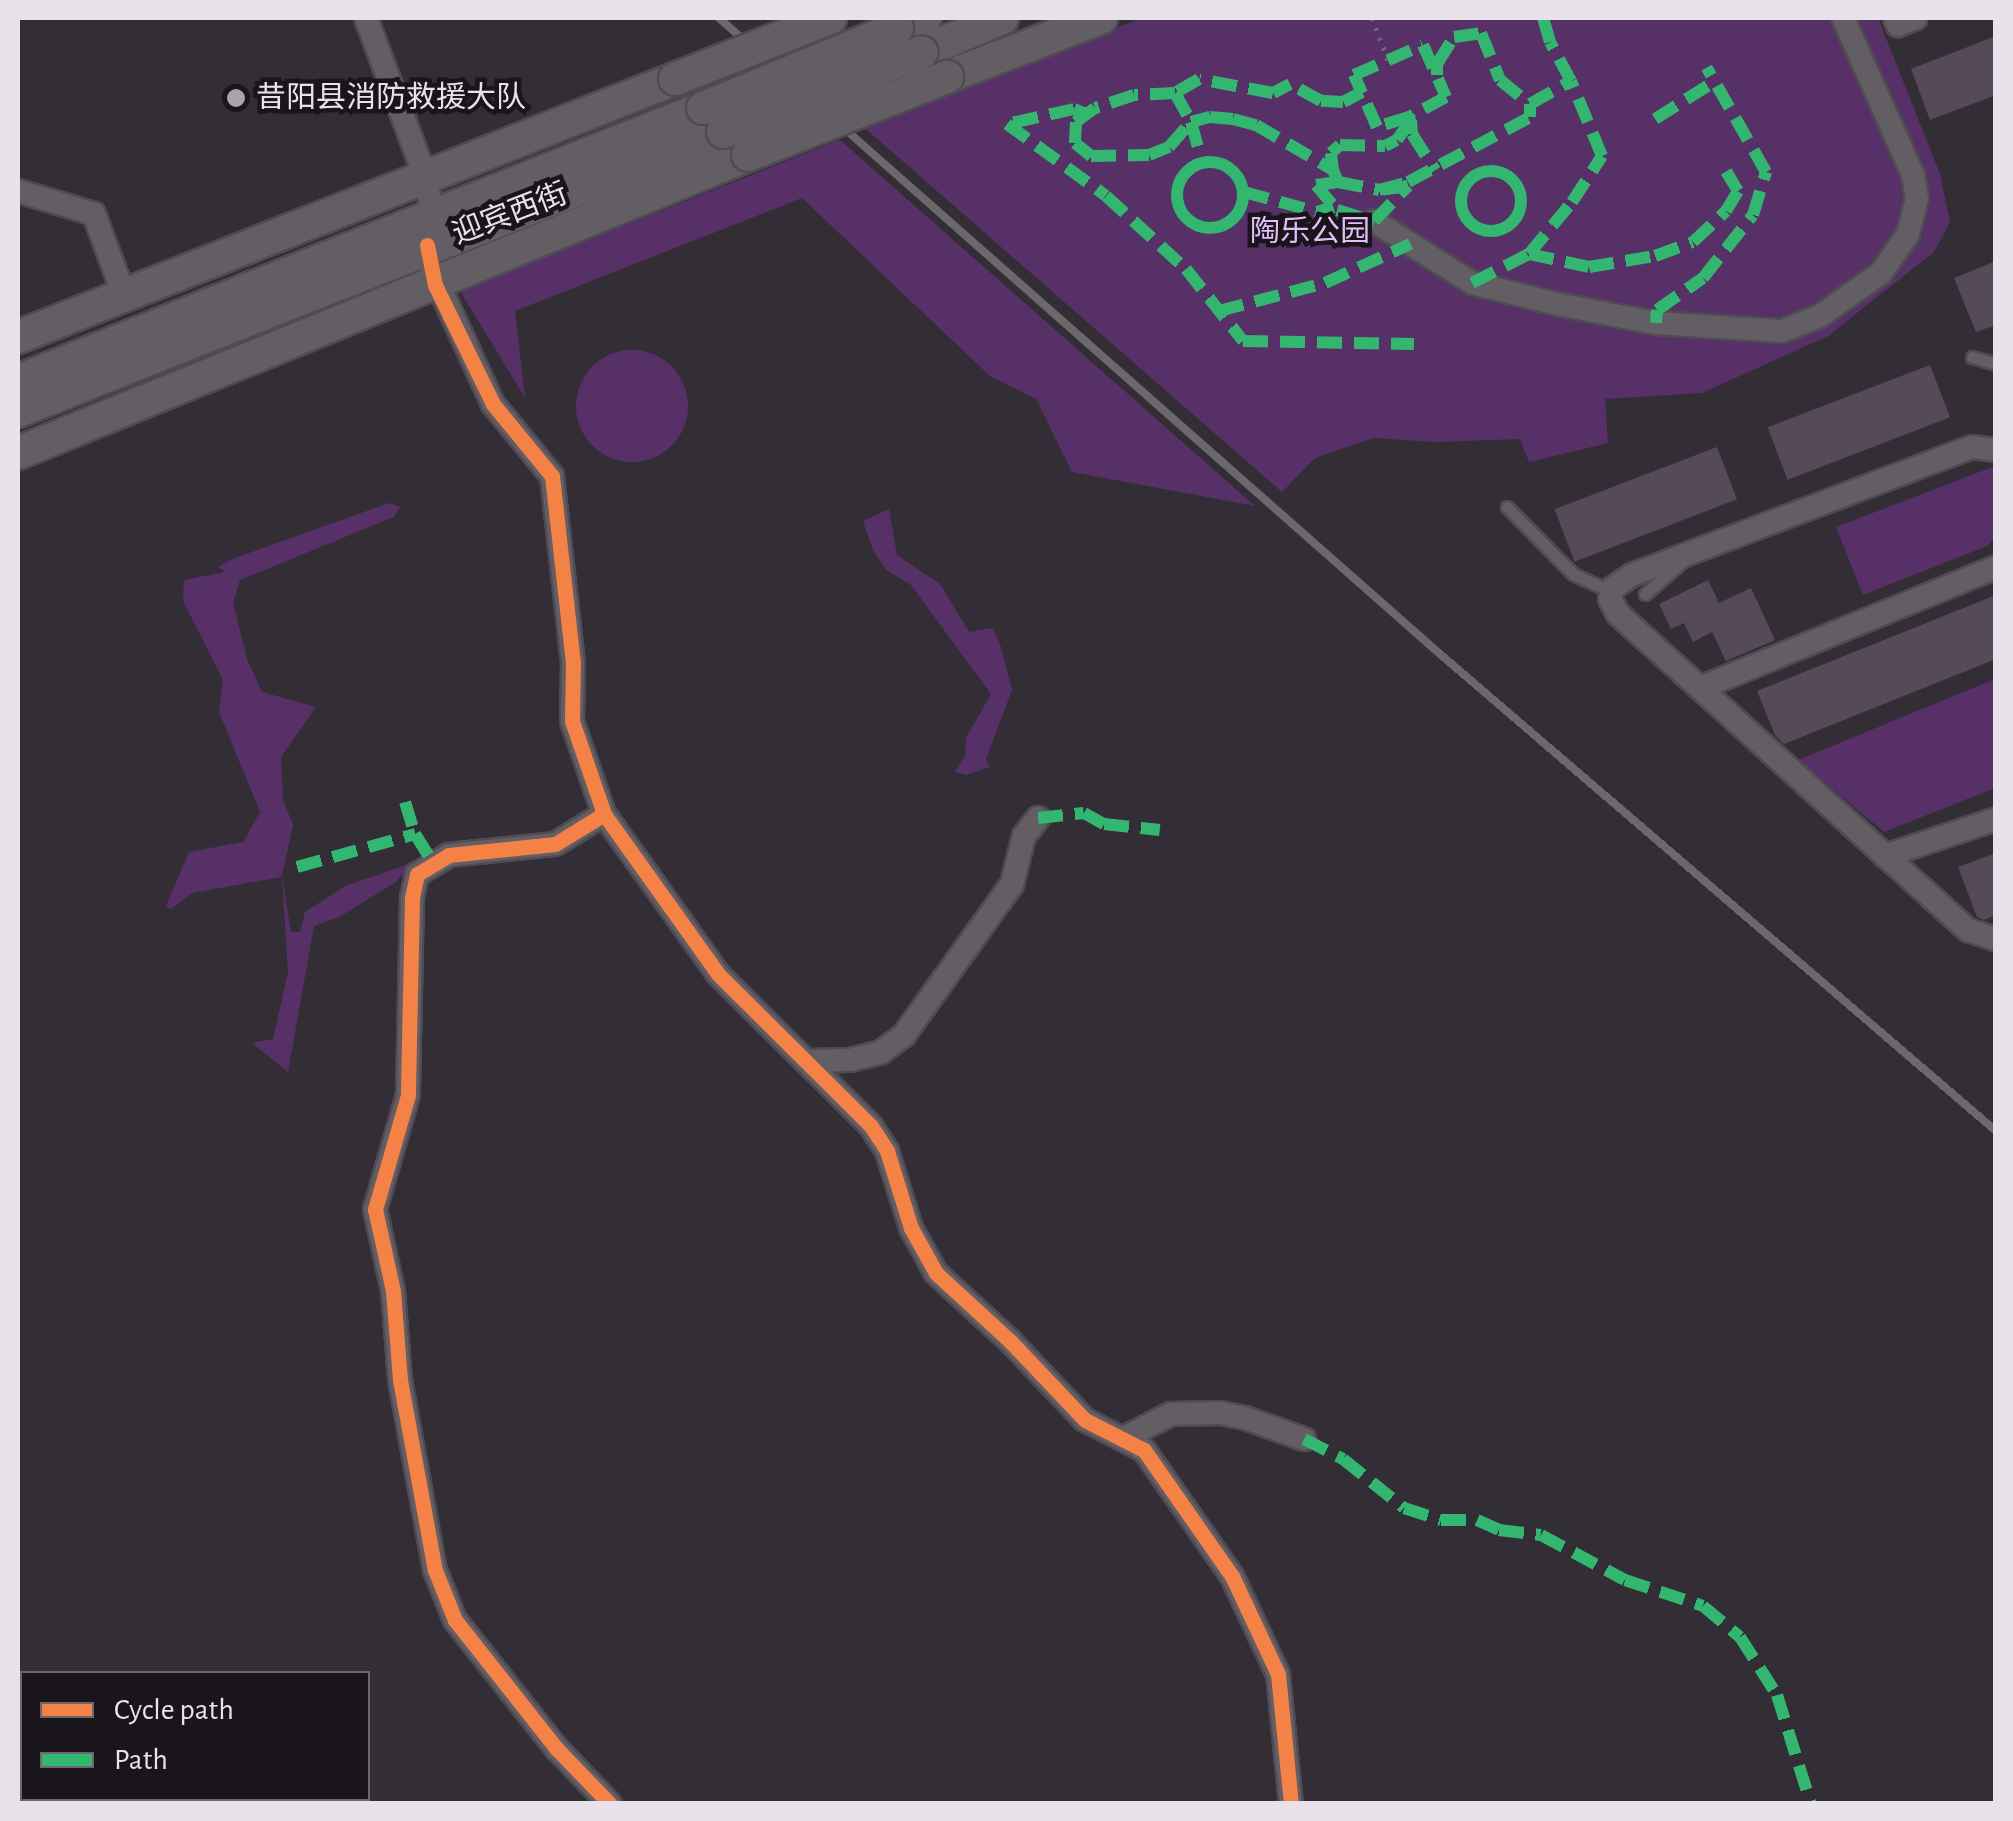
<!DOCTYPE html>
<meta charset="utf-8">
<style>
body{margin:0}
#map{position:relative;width:2013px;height:1821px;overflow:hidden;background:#332e36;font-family:"Alegreya Sans","Noto Sans SC",sans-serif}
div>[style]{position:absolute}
.green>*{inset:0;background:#563067}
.round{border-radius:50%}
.building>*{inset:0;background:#55495a;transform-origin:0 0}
.path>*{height:5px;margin-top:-2.5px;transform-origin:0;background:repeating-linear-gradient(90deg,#6c686d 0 2.5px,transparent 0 10.5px)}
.roads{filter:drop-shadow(2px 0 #504b53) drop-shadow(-2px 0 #504b53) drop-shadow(0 2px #504b53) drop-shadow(0 -2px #504b53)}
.lane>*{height:11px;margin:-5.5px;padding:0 5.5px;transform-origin:5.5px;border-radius:5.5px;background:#635e64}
.street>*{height:22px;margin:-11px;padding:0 11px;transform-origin:11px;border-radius:11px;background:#635e64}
.secondary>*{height:32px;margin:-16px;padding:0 16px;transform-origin:16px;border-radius:16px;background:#635e64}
.rail>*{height:8px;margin:-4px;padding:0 4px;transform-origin:4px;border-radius:4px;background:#6b686d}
.bridges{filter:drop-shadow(2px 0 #504b53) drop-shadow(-2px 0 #504b53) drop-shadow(0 2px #504b53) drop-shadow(0 -2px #504b53)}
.secondary-bridge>*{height:32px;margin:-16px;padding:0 16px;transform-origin:16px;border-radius:16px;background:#635e64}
.quiet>*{height:12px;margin-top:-6px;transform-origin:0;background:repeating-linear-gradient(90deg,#33b770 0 25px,transparent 0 37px)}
.quiet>.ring{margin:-6px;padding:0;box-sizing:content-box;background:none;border:12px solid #33b770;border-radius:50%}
.cycleway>*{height:15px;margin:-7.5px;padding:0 7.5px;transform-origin:7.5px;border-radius:7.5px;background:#f48246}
.dots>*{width:28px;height:28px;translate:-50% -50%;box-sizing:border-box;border:5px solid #19151b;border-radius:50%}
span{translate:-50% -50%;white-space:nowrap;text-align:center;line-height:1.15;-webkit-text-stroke:9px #19151b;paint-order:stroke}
.poi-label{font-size:30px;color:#e8e2eb}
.left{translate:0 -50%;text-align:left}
.street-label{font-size:30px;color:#e8e2eb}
.park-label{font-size:30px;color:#e4bcf7}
.frame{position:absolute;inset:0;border:20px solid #e8e2eb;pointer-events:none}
.legend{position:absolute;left:20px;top:1671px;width:350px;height:130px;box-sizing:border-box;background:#19151b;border:2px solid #6c676e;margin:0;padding:12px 18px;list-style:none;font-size:30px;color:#e8e2eb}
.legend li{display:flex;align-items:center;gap:20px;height:50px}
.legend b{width:50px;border:2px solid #6c676e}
</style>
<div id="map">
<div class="green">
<div style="clip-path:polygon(1142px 18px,1878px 18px,1940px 174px,1950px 222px,1934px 252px,1828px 336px,1702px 393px,1605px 399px,1608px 443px,1529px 462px,1520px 439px,1435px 442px,1373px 438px,1315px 458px,1282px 492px,859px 123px)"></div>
<div style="clip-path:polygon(839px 140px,840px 140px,1255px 506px,1072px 472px,1036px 399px,990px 376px,802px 198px,515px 311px,525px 398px,460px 291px)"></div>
<div class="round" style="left:576px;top:350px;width:112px;height:112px"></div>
<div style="clip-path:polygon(1995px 466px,1995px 537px,1987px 546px,1863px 595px,1836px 527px)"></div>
<div style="clip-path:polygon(389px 503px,400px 507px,394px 517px,240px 580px,233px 603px,247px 659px,262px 692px,316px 707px,281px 757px,283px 800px,293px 825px,282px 876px,291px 932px,300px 932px,305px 912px,345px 886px,412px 863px,396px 882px,339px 917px,314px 926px,288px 1072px,252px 1043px,273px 1039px,288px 972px,282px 877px,192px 893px,171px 909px,166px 906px,189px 852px,243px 842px,260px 812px,219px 712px,223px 680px,183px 601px,184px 580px,225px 572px,218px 567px,235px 558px)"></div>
<div style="clip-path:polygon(889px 509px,897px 555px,940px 584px,969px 632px,993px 628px,1001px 647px,1012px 690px,986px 759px,990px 767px,966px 775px,955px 772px,965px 756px,966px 738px,991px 694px,911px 585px,886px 570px,873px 550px,863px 521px)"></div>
<div style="clip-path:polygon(1995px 679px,1995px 788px,1884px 832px,1798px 760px)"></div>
</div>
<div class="building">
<div style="clip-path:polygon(1996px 36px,1996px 95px,1930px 120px,1911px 69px)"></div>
<div style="clip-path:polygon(1996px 261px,1996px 325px,1976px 332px,1954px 278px)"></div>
<div style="left:1930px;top:365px;width:56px;height:174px;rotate:69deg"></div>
<div style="left:1717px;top:447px;width:56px;height:174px;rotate:69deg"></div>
<div style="clip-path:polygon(1708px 580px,1719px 603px,1751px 588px,1775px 640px,1726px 661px,1712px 632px,1693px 642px,1684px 623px,1671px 629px,1659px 604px)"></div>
<div style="clip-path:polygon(1996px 595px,1996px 659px,1784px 744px,1775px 735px,1757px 691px)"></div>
<div style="clip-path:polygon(1996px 853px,1996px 915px,1984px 920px,1977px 917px,1958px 867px)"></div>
</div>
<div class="path">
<div style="left:1372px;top:18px;width:45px;rotate:69.1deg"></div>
</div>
<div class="roads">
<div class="lane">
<div style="left:1972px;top:357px;width:25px;rotate:16deg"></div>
<div style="left:1507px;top:507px;width:94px;rotate:45.4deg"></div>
<div style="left:1573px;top:574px;width:43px;rotate:24.8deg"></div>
<div style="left:1645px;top:594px;width:50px;rotate:-41deg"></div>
</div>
<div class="street">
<div style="left:366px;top:18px;width:169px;rotate:69.5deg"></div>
<div style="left:425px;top:176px;width:39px;rotate:78deg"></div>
<div style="left:1895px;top:18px;width:8px;rotate:67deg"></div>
<div style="left:1898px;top:25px;width:19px;rotate:-21deg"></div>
<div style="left:18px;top:191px;width:79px;rotate:16.8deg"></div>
<div style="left:94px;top:214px;width:86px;rotate:69.7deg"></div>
<div style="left:1374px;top:221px;width:116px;rotate:32.3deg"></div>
<div style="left:1472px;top:283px;width:88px;rotate:13.9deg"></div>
<div style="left:1557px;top:304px;width:101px;rotate:10.9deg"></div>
<div style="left:1656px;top:323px;width:126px;rotate:3.6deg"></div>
<div style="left:1782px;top:331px;width:41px;rotate:-21.5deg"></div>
<div style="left:1820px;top:316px;width:75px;rotate:-35.2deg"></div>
<div style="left:1881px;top:273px;width:47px;rotate:-55.3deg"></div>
<div style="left:1908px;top:234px;width:36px;rotate:-76deg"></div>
<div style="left:1917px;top:199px;width:24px;rotate:-99deg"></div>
<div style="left:1913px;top:175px;width:172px;rotate:-114deg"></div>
<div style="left:432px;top:271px;width:146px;rotate:65.4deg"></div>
<div style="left:493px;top:404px;width:93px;rotate:50.7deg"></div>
<div style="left:552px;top:476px;width:187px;rotate:83.6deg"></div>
<div style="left:573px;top:662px;width:59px;rotate:91deg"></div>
<div style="left:572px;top:721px;width:98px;rotate:71deg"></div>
<div style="left:604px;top:814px;width:196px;rotate:54.5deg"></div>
<div style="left:718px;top:974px;width:216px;rotate:44.8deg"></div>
<div style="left:871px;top:1126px;width:30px;rotate:57deg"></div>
<div style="left:887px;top:1151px;width:81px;rotate:72.7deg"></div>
<div style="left:911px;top:1228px;width:51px;rotate:60.9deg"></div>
<div style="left:936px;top:1273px;width:100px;rotate:42.6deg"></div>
<div style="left:1010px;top:1341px;width:109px;rotate:46.5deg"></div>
<div style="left:1085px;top:1420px;width:66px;rotate:27deg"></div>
<div style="left:1144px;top:1450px;width:154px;rotate:55.1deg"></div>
<div style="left:1232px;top:1576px;width:108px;rotate:64.9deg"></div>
<div style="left:1278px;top:1674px;width:131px;rotate:84.3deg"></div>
<div style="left:1996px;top:450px;width:24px;rotate:-173deg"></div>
<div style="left:1972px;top:447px;width:363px;rotate:159.4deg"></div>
<div style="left:1632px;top:575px;width:23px;rotate:146deg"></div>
<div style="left:1613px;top:588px;width:11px;rotate:105deg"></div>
<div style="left:1610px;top:599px;width:17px;rotate:62deg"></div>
<div style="left:1618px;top:614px;width:472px;rotate:42.1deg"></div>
<div style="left:1968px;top:930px;width:29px;rotate:18deg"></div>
<div style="left:1700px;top:688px;width:320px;rotate:-22.2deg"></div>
<div style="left:604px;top:814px;width:57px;rotate:148.5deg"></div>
<div style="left:555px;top:844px;width:107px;rotate:174.1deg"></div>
<div style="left:449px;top:855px;width:37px;rotate:149deg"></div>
<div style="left:417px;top:874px;width:25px;rotate:102deg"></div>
<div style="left:412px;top:898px;width:197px;rotate:91.2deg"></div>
<div style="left:408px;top:1095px;width:119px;rotate:106.1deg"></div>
<div style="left:375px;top:1209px;width:84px;rotate:77.6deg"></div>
<div style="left:393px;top:1291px;width:89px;rotate:85.5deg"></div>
<div style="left:400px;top:1380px;width:193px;rotate:79.6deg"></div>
<div style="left:435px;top:1570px;width:54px;rotate:68.2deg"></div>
<div style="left:455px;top:1620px;width:164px;rotate:51.7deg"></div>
<div style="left:557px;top:1749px;width:76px;rotate:46.1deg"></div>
<div style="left:1885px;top:856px;width:117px;rotate:-18.4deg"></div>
<div style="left:808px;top:1061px;width:42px;rotate:-1.4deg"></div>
<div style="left:850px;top:1060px;width:32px;rotate:-14deg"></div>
<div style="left:881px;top:1052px;width:29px;rotate:-36deg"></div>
<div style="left:904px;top:1035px;width:186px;rotate:-54.4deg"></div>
<div style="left:1012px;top:884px;width:49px;rotate:-76deg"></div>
<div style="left:1024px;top:836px;width:23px;rotate:-52deg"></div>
<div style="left:1124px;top:1438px;width:53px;rotate:-27.1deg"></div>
<div style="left:1171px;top:1414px;width:49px;rotate:-1.2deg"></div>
<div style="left:1220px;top:1413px;width:25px;rotate:11deg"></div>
<div style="left:1245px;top:1418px;width:63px;rotate:19.6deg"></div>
<div style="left:18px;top:1789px;width:4px;rotate:-14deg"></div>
<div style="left:64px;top:1798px;width:19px;rotate:18deg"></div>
</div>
<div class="secondary">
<div style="left:897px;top:28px;width:30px;rotate:-20deg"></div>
<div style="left:922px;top:52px;width:87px;rotate:-23deg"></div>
<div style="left:947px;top:77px;width:165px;rotate:-21deg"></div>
<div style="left:18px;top:337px;width:706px;rotate:-21.44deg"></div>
<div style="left:18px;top:381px;width:737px;rotate:-21.73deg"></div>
<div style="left:18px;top:411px;width:758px;rotate:-21.59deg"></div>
<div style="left:18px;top:453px;width:788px;rotate:-22.21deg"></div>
</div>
</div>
<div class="rail">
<div style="left:719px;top:18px;width:961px;rotate:41.42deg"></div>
<div style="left:1440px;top:654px;width:733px;rotate:40.63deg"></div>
</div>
<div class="bridges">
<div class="secondary-bridge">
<div style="left:675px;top:79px;width:167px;rotate:-21.5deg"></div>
<div style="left:703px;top:108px;width:210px;rotate:-22.4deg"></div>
<div style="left:723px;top:132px;width:214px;rotate:-21.9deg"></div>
<div style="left:748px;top:155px;width:214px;rotate:-21.4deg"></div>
</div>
</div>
<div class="quiet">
<div style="left:1423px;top:45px;width:57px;rotate:66.1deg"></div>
<div style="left:1446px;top:97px;width:42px;rotate:151.6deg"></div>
<div style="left:1409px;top:117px;width:34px;rotate:163deg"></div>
<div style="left:1377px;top:127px;width:57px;rotate:-113.9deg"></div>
<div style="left:1354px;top:75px;width:75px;rotate:-23.5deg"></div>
<div style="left:1437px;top:75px;width:11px;rotate:-90deg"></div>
<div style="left:1437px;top:64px;width:32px;rotate:-58deg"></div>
<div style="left:1454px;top:37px;width:27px;rotate:-8deg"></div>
<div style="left:1481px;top:33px;width:51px;rotate:68deg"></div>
<div style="left:1500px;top:80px;width:38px;rotate:39deg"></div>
<div style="left:1362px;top:92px;width:21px;rotate:152deg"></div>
<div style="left:1343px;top:102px;width:22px;rotate:-177deg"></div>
<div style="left:1321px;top:101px;width:35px;rotate:-151deg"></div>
<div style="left:1290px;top:84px;width:19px;rotate:152deg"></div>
<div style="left:1273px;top:93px;width:75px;rotate:-169.3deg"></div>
<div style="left:1199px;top:79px;width:28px;rotate:150deg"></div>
<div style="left:1175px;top:93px;width:41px;rotate:177.2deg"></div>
<div style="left:1134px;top:95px;width:41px;rotate:161.6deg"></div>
<div style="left:1095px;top:108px;width:24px;rotate:144deg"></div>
<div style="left:1076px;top:122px;width:21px;rotate:93deg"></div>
<div style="left:1075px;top:143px;width:21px;rotate:39deg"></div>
<div style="left:1091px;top:156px;width:58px;rotate:-1deg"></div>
<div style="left:1149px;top:155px;width:22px;rotate:-22deg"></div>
<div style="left:1169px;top:147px;width:33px;rotate:-49deg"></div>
<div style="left:1191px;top:122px;width:20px;rotate:-15deg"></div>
<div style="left:1210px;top:117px;width:23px;rotate:5deg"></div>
<div style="left:1233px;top:119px;width:24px;rotate:15deg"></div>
<div style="left:1256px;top:125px;width:89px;rotate:30.3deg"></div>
<div style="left:1333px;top:170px;width:13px;rotate:67deg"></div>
<div style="left:1338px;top:182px;width:22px;rotate:172deg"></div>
<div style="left:1316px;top:185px;width:33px;rotate:50deg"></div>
<div style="left:1337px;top:210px;width:39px;rotate:17deg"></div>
<div style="left:1374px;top:221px;width:49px;rotate:-45.8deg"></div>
<div style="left:1408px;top:186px;width:29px;rotate:172deg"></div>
<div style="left:1175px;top:93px;width:33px;rotate:61deg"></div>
<div style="left:1191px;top:122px;width:41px;rotate:74.6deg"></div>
<div style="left:1086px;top:114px;width:13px;rotate:-157deg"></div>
<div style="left:1074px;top:109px;width:69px;rotate:167.4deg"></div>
<div style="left:1007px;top:124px;width:122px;rotate:36deg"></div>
<div style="left:1106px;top:196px;width:108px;rotate:42.4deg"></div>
<div style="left:1186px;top:269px;width:92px;rotate:51.6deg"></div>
<div style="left:1243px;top:341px;width:171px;rotate:1deg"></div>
<div style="left:1655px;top:119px;width:71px;rotate:-32.3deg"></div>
<div style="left:1411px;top:120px;width:14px;rotate:86deg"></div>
<div style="left:1412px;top:134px;width:43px;rotate:57.4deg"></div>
<div class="ring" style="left:1177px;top:162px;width:54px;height:54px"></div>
<div style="left:1333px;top:170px;width:17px;rotate:-97deg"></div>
<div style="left:1331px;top:153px;width:12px;rotate:-42deg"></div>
<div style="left:1340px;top:145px;width:45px;rotate:1.3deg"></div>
<div style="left:1385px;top:146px;width:13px;rotate:-27deg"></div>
<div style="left:1397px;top:140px;width:24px;rotate:-55deg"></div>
<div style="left:1411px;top:120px;width:4px;rotate:-124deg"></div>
<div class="ring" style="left:1461px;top:171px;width:48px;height:48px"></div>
<div style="left:1338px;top:182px;width:42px;rotate:11deg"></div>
<div style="left:1379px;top:190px;width:30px;rotate:-15deg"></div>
<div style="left:1408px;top:182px;width:138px;rotate:-28deg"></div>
<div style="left:1530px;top:117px;width:13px;rotate:-90deg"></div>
<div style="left:1530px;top:104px;width:47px;rotate:-29.3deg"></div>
<div style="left:1571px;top:81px;width:44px;rotate:-118.3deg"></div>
<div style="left:1550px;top:42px;width:25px;rotate:-106deg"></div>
<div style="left:1244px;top:192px;width:76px;rotate:15.3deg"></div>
<div style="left:1317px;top:212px;width:17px;rotate:-17deg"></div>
<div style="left:1529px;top:254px;width:61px;rotate:12.2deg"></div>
<div style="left:1589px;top:267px;width:67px;rotate:-9.5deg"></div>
<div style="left:1655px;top:256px;width:40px;rotate:-20.2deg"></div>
<div style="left:1693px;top:242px;width:45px;rotate:-43.2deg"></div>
<div style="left:1726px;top:211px;width:23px;rotate:-59deg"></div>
<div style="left:1738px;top:191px;width:23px;rotate:-121deg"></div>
<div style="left:1472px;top:283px;width:64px;rotate:-27deg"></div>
<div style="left:1529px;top:254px;width:67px;rotate:-50.4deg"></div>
<div style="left:1572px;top:202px;width:55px;rotate:-56.9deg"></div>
<div style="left:1602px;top:156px;width:81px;rotate:-112.5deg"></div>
<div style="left:1219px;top:311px;width:110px;rotate:-14.8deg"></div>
<div style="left:1325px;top:283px;width:94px;rotate:-24.6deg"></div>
<div style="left:1656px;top:323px;width:13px;rotate:-86deg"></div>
<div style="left:1657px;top:310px;width:56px;rotate:-34.8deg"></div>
<div style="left:1703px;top:278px;width:80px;rotate:-51.6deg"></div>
<div style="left:1753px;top:215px;width:45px;rotate:-73.2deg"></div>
<div style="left:1766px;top:172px;width:120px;rotate:-119.6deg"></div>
<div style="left:405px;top:802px;width:34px;rotate:73deg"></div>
<div style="left:415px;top:834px;width:36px;rotate:58deg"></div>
<div style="left:1038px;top:818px;width:46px;rotate:-6.2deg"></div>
<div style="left:1084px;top:813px;width:23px;rotate:29deg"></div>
<div style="left:1104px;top:824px;width:56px;rotate:6.1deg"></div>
<div style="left:297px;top:867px;width:123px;rotate:-15.6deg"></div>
<div style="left:1304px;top:1439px;width:44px;rotate:27.1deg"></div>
<div style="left:1343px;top:1459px;width:78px;rotate:38.8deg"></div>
<div style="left:1404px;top:1508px;width:39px;rotate:18deg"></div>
<div style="left:1441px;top:1520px;width:36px"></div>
<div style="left:1477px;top:1520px;width:24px;rotate:24deg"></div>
<div style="left:1499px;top:1530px;width:42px;rotate:6.8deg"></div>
<div style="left:1541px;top:1535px;width:95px;rotate:28.2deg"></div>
<div style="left:1625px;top:1580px;width:82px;rotate:18.4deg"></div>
<div style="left:1703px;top:1606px;width:48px;rotate:40deg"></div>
<div style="left:1740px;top:1637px;width:69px;rotate:57.5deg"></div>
<div style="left:1777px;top:1695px;width:114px;rotate:72.7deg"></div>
</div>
<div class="cycleway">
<div style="left:427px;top:245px;width:41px;rotate:78.7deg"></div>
<div style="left:435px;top:285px;width:132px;rotate:64deg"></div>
<div style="left:493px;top:404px;width:93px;rotate:50.7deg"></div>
<div style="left:552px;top:476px;width:187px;rotate:83.6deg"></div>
<div style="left:573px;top:662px;width:59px;rotate:91deg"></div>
<div style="left:572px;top:721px;width:98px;rotate:71deg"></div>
<div style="left:604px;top:814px;width:196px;rotate:54.5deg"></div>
<div style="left:718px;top:974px;width:216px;rotate:44.8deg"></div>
<div style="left:871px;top:1126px;width:30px;rotate:57deg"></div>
<div style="left:887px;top:1151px;width:81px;rotate:72.7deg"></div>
<div style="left:911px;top:1228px;width:51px;rotate:60.9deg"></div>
<div style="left:936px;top:1273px;width:100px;rotate:42.6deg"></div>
<div style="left:1010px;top:1341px;width:109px;rotate:46.5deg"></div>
<div style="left:1085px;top:1420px;width:66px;rotate:27deg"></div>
<div style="left:1144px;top:1450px;width:154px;rotate:55.1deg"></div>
<div style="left:1232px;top:1576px;width:108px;rotate:64.9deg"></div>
<div style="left:1278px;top:1674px;width:131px;rotate:84.3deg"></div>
<div style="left:604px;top:814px;width:57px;rotate:148.5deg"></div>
<div style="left:555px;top:844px;width:107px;rotate:174.1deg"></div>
<div style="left:449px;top:855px;width:37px;rotate:149deg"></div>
<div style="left:417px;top:874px;width:25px;rotate:102deg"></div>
<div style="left:412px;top:898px;width:197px;rotate:91.2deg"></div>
<div style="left:408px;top:1095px;width:119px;rotate:106.1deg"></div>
<div style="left:375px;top:1209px;width:84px;rotate:77.6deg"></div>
<div style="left:393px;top:1291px;width:89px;rotate:85.5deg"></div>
<div style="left:400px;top:1380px;width:193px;rotate:79.6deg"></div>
<div style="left:435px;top:1570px;width:54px;rotate:68.2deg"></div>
<div style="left:455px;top:1620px;width:164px;rotate:51.7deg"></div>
<div style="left:557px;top:1749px;width:76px;rotate:46.1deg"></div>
</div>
<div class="dots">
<div style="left:236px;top:98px;background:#a9a3ac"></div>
</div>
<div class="poi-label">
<span class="left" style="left:256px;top:98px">昔阳县消防救援大队</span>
</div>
<div class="street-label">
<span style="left:510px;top:214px;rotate:-21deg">迎宾西街</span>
</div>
<div class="park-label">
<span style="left:1310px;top:232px">陶乐公园</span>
</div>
<div class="frame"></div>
<ul class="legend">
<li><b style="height:12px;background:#f48246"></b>Cycle path</li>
<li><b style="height:12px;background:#33b770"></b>Path</li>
</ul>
</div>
